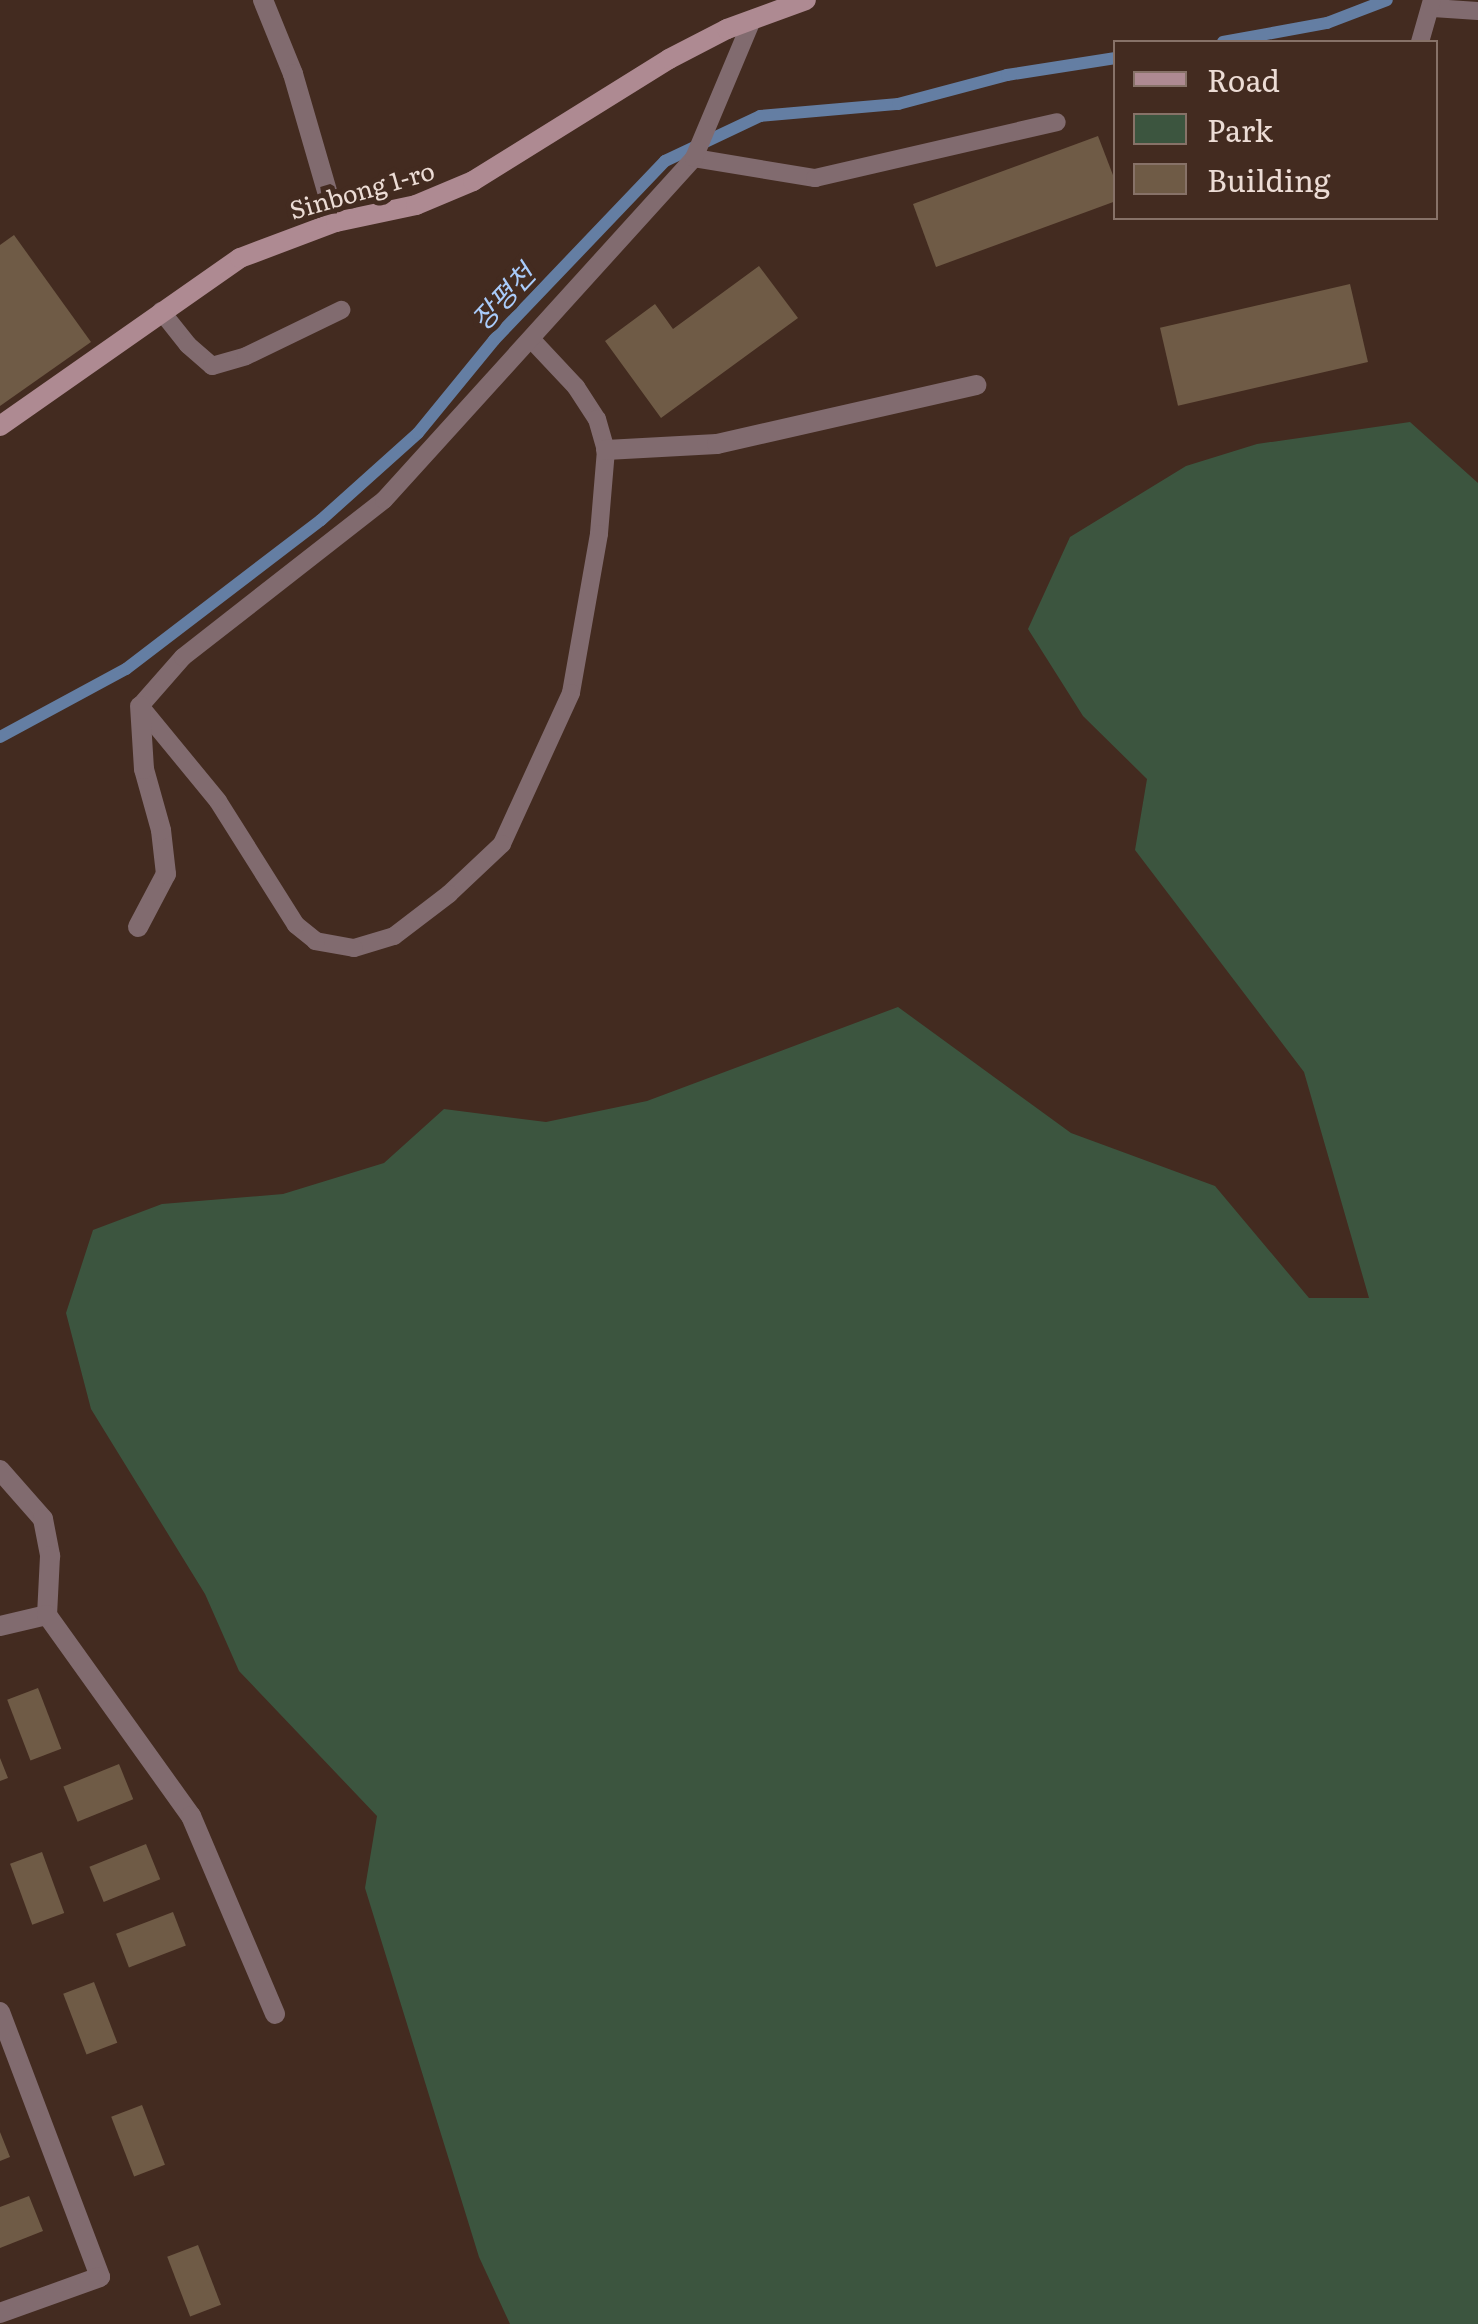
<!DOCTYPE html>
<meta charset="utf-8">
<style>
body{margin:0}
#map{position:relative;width:1478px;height:2324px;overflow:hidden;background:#432b20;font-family:Literata,"Noto Sans KR",serif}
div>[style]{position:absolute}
.green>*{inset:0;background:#3c553f}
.stream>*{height:12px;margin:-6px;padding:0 6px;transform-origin:6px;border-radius:6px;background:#647ea3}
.building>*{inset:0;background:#6f5b46;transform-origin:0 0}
.lane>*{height:18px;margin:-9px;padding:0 9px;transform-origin:9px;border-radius:9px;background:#816b6f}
.street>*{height:20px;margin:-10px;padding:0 10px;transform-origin:10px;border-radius:10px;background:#816b6f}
.secondary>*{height:20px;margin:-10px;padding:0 10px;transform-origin:10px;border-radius:10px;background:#ae8a92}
span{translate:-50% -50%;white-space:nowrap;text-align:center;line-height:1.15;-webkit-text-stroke:10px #432b20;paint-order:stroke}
.street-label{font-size:25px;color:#ecdcd5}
.water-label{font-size:28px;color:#a9cbfa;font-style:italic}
.legend{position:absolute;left:1113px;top:40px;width:325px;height:180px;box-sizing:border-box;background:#432b20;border:2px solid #877268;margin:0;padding:12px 18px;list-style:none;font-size:30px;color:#ecdcd5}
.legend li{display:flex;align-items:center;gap:20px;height:50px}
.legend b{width:50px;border:2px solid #877268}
</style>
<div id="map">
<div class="green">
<div style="clip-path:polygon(1410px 422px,1478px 483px,1478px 2324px,510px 2324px,479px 2257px,365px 1888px,377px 1816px,239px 1671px,205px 1594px,91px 1409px,66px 1313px,93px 1230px,162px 1204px,283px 1194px,384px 1163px,444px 1109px,546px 1122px,647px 1101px,898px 1007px,1071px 1133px,1215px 1186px,1309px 1298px,1369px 1298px,1304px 1072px,1135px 850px,1147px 779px,1083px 716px,1028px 629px,1070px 537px,1186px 466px,1257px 444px)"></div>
</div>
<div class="stream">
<div style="left:1223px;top:42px;width:106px;rotate:-10.4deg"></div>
<div style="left:1327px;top:23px;width:64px;rotate:-21deg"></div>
<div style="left:0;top:737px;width:143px;rotate:-28.4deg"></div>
<div style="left:126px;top:669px;width:245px;rotate:-37.4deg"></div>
<div style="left:321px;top:520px;width:130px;rotate:-41.9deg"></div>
<div style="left:418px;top:433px;width:120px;rotate:-50.7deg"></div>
<div style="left:494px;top:340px;width:248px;rotate:-46.3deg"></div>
<div style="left:665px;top:161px;width:105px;rotate:-25.3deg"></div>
<div style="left:760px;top:116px;width:139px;rotate:-5deg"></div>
<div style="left:898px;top:104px;width:113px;rotate:-14.9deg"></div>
<div style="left:1007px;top:75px;width:110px;rotate:-8.9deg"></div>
</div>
<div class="building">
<div style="clip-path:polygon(1098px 136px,1116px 183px,1116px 201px,936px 267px,913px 204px)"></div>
<div style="clip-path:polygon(14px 235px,91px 342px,0 406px,0 245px)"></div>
<div style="clip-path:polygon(759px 266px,798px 318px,661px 418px,605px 341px,655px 304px,673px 329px)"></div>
<div style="left:1350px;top:284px;width:80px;height:195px;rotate:77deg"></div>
<div style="left:38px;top:1688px;width:65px;height:33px;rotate:69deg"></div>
<div style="clip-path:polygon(0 1758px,8px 1778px,0 1781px)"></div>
<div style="left:119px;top:1764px;width:38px;height:60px;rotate:68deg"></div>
<div style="left:146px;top:1844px;width:38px;height:61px;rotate:68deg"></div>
<div style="left:42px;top:1852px;width:65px;height:34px;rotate:70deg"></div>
<div style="left:173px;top:1912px;width:36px;height:61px;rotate:69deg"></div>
<div style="left:94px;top:1982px;width:65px;height:33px;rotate:69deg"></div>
<div style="left:142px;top:2105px;width:64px;height:33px;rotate:69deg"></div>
<div style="clip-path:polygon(0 2132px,10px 2157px,0 2161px)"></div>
<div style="clip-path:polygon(29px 2196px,43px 2231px,0 2248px,0 2207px)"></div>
<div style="left:198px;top:2245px;width:64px;height:33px;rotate:69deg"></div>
</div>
<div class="lane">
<div style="left:1433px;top:8px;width:45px;rotate:3.8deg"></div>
<div style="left:1420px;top:42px;width:44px;rotate:-74.1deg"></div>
<div style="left:694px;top:158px;width:123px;rotate:9.4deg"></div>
<div style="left:815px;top:178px;width:248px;rotate:-13deg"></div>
<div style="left:161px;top:311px;width:43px;rotate:51.5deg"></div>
<div style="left:188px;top:345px;width:32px;rotate:41deg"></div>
<div style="left:212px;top:366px;width:35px;rotate:-16deg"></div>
<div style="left:246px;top:356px;width:106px;rotate:-25.8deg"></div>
<div style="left:531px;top:339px;width:66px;rotate:46.8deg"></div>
<div style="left:576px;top:387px;width:38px;rotate:57deg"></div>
<div style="left:597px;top:419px;width:32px;rotate:74deg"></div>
<div style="left:606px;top:450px;width:84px;rotate:94.8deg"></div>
<div style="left:599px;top:534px;width:161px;rotate:100deg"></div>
<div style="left:571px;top:693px;width:166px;rotate:114.6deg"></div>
<div style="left:502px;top:844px;width:73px;rotate:136.7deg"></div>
<div style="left:449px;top:894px;width:69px;rotate:142.6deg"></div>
<div style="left:394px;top:936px;width:42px;rotate:163.3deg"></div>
<div style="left:354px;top:948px;width:39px;rotate:-170deg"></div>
<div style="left:316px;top:941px;width:26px;rotate:-141deg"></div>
<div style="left:296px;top:925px;width:146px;rotate:-122.2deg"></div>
<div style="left:218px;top:801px;width:123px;rotate:-129.4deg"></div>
<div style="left:140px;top:706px;width:65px;rotate:-48.7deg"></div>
<div style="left:183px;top:657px;width:255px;rotate:-38deg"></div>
<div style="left:384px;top:500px;width:462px;rotate:-47.8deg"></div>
<div style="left:694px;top:158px;width:150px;rotate:-67.2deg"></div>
</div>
<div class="street">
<div style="left:263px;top:0;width:80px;rotate:67.9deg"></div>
<div style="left:293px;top:74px;width:154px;rotate:73.8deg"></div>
<div style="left:606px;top:450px;width:111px;rotate:-3.1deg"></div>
<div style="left:717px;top:444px;width:266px;rotate:-12.8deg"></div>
<div style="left:138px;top:927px;width:60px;rotate:-62.2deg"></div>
<div style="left:166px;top:874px;width:44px;rotate:-96.5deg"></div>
<div style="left:161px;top:830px;width:63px;rotate:-105.6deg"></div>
<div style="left:144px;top:769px;width:63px;rotate:-93.6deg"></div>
<div style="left:0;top:1470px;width:65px;rotate:48.7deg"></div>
<div style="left:43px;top:1519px;width:38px;rotate:79deg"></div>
<div style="left:50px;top:1556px;width:59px;rotate:92.9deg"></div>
<div style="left:0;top:1626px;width:48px;rotate:-13.2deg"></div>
<div style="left:47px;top:1615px;width:247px;rotate:54.4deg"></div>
<div style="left:191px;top:1816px;width:215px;rotate:67deg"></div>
<div style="left:0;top:2012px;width:283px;rotate:69.3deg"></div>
<div style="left:100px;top:2277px;width:106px;rotate:160.2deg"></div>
</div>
<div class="secondary">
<div style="left:0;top:426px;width:293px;rotate:-35deg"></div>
<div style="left:240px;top:258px;width:103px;rotate:-20.6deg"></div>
<div style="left:336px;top:222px;width:82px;rotate:-12deg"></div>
<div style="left:416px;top:205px;width:62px;rotate:-22.8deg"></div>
<div style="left:473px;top:181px;width:231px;rotate:-31.9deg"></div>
<div style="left:669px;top:59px;width:65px;rotate:-27.3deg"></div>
<div style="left:727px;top:29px;width:84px;rotate:-20.2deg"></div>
</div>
<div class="street-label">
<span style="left:362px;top:190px;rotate:-16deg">Sinbong 1-ro</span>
</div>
<div class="water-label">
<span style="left:502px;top:296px;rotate:-47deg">장평천</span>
</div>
<ul class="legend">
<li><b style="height:12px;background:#ae8a92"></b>Road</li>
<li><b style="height:28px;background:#3c553f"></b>Park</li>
<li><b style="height:28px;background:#6f5b46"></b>Building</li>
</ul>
</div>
